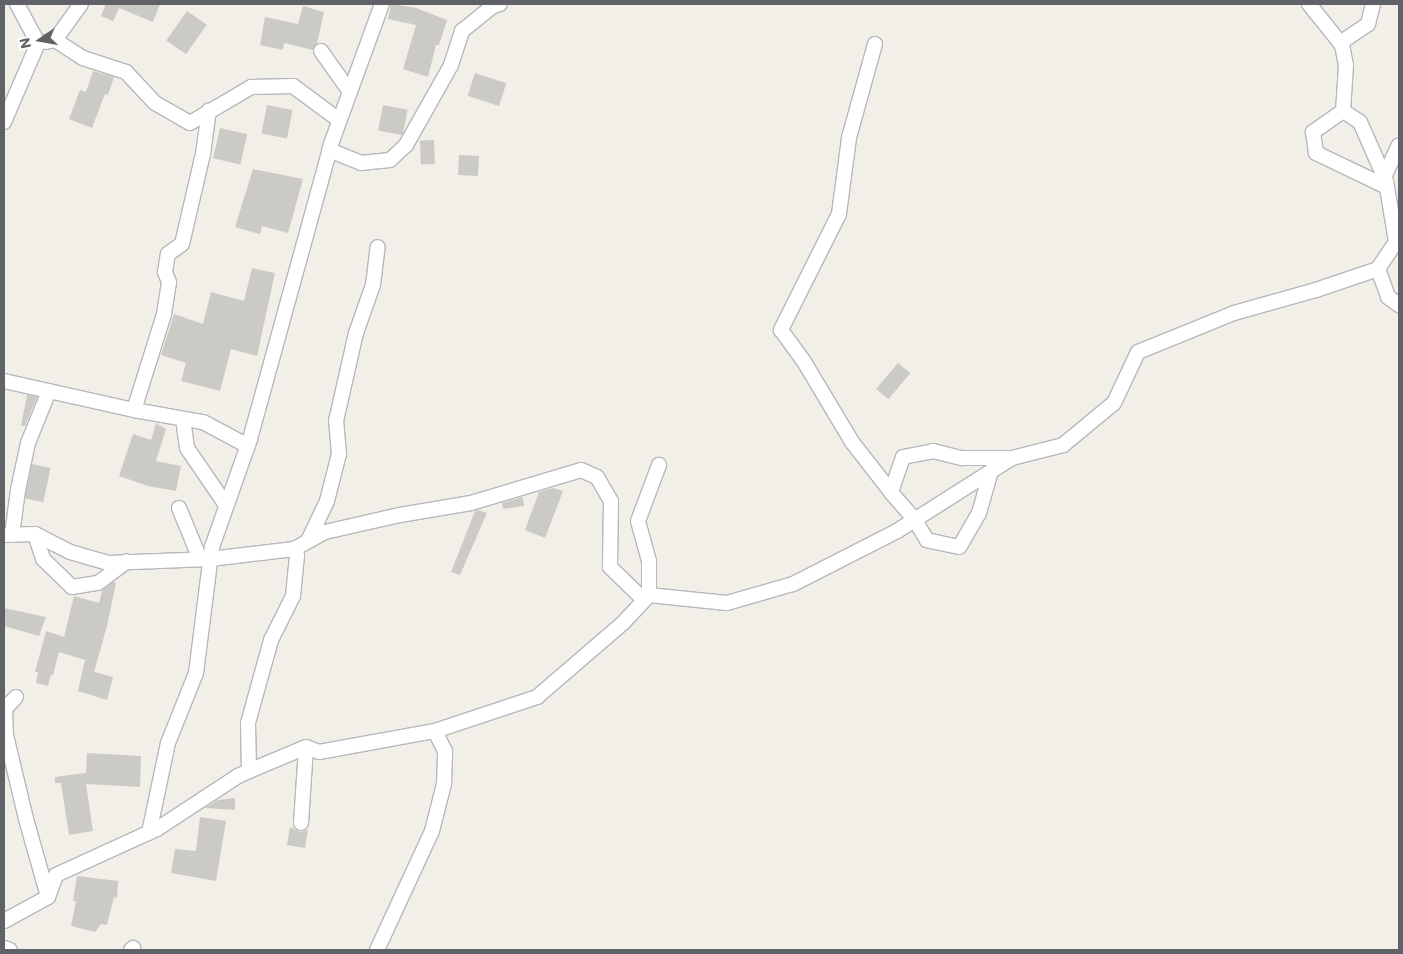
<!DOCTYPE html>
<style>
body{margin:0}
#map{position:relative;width:1403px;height:954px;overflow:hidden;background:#f1efe8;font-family:Commissioner,sans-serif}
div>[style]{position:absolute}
.building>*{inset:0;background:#cccac5;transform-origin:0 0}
.roads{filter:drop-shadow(1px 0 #b5b8bc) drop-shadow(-1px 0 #b5b8bc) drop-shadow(0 1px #b5b8bc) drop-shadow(0 -1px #b5b8bc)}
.minor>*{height:14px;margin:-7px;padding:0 7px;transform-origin:7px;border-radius:7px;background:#fff}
span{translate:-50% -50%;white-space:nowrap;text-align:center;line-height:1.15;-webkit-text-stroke:4.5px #fff;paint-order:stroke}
.frame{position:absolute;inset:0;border:5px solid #5f6368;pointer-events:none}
.north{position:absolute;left:15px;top:15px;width:50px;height:50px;-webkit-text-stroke:4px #fff;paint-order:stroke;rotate:258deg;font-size:14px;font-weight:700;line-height:20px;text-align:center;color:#5f6368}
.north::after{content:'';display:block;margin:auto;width:18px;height:22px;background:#5f6368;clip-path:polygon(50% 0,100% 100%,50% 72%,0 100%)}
</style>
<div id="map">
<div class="building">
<div style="clip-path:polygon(106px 4px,160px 4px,153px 22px,119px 8px,113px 21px,101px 16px)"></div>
<div style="clip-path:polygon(391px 4px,416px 8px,447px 20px,439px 45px,436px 45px,428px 77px,403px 69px,416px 25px,388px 19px)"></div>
<div style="clip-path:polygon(303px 6px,324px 12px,317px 43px,313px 50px,284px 43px,283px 50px,260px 45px,265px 17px,298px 24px)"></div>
<div style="left:187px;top:11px;width:24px;height:36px;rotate:35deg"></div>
<div style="clip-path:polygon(93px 71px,114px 77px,108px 95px,105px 94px,92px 128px,69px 119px,80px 90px,86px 92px)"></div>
<div style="left:475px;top:73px;width:33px;height:24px;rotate:18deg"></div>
<div style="left:267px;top:105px;width:26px;height:29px;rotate:11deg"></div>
<div style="left:383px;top:105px;width:25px;height:26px;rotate:11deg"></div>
<div style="left:220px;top:128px;width:28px;height:31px;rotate:13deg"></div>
<div style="left:434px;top:140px;width:24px;height:14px;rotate:88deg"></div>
<div style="left:459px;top:155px;width:20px;height:20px;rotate:3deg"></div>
<div style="clip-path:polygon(253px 169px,303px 179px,288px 233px,262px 226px,260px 234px,235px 227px)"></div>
<div style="clip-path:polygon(252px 268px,275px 273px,257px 356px,231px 349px,220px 391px,181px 381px,186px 363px,161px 355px,174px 314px,203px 324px,211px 292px,244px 301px)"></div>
<div style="left:898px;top:363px;width:16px;height:34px;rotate:40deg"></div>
<div style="clip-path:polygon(27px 395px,37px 397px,25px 426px,21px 426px)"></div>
<div style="clip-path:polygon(156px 423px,166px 429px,156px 461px,181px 466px,176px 491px,148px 486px,119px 476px,133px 434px,151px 440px)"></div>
<div style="left:32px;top:464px;width:19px;height:35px;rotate:12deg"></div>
<div style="clip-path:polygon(553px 488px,563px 491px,545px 538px,525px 530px,539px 492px)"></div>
<div style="clip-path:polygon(523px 497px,524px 506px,503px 509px,502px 503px)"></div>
<div style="clip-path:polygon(478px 510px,487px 513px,460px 575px,451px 572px,475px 511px)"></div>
<div style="clip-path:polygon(113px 582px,116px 583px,107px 626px,94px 672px,113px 677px,107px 700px,78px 691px,85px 660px,59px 652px,53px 675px,51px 675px,48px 686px,36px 683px,38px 672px,35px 672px,46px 631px,64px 637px,74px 596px,99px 603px,102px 591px)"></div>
<div style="clip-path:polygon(4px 608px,46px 617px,39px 636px,4px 626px)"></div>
<div style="clip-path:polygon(87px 753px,141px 756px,140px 787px,86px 784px,93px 831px,69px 835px,61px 783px,55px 783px,55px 777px,86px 773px)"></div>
<div style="clip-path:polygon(235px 798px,235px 810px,205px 808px,218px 800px)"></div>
<div style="clip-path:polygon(200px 817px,226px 821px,216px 881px,171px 873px,175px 849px,196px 851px)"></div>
<div style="clip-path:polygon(290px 827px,300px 832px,308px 830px,305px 848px,287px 845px)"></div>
<div style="clip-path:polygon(77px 876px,118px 881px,117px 898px,114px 897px,107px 925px,101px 924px,95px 932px,71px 926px,76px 901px,73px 901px)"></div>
</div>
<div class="roads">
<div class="minor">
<div style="left:1309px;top:4px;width:53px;rotate:51.2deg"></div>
<div style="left:1342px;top:45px;width:20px;rotate:79deg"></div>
<div style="left:1346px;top:65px;width:46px;rotate:93.7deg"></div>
<div style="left:1343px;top:111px;width:20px;rotate:33deg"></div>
<div style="left:1360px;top:122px;width:64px;rotate:66.2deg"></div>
<div style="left:1386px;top:181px;width:62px;rotate:80.7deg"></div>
<div style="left:1396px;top:242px;width:32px;rotate:124deg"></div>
<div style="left:55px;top:40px;width:33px;rotate:33deg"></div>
<div style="left:83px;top:58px;width:45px;rotate:18deg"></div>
<div style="left:126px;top:72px;width:42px;rotate:46.9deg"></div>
<div style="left:155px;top:103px;width:40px;rotate:29.7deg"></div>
<div style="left:190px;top:123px;width:71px;rotate:-30.5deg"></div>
<div style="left:251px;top:87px;width:42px;rotate:-1.4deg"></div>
<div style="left:293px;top:86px;width:57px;rotate:36.5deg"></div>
<div style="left:46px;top:42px;width:9px;rotate:-13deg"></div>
<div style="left:55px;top:40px;width:44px;rotate:-54.2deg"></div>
<div style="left:1340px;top:43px;width:34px;rotate:-34deg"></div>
<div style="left:1368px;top:24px;width:21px;rotate:-76deg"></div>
<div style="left:875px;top:44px;width:98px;rotate:105.5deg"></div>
<div style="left:849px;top:138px;width:77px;rotate:97.5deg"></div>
<div style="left:839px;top:214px;width:130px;rotate:116.6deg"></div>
<div style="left:781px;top:330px;width:37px;rotate:54deg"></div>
<div style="left:803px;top:360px;width:96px;rotate:59.1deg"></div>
<div style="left:852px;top:442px;width:63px;rotate:52deg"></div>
<div style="left:321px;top:51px;width:50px;rotate:54.7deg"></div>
<div style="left:1343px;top:111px;width:37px;rotate:145deg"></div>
<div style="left:1313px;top:132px;width:21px;rotate:82deg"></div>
<div style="left:1316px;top:153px;width:79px;rotate:25.6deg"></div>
<div style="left:4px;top:122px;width:86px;rotate:-66.7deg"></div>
<div style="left:38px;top:43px;width:44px;rotate:-118.3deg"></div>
<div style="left:329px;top:150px;width:35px;rotate:22deg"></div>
<div style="left:361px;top:163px;width:29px;rotate:-6deg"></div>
<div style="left:390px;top:160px;width:22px;rotate:-43deg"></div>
<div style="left:406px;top:145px;width:92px;rotate:-60.6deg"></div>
<div style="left:451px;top:65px;width:36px;rotate:-72deg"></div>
<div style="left:462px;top:31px;width:40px;rotate:-39deg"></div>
<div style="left:493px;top:6px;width:7px;rotate:-16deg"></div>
<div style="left:1384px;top:177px;width:35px;rotate:-65deg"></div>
<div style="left:4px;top:381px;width:133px;rotate:12.6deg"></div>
<div style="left:134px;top:410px;width:70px;rotate:9.9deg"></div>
<div style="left:203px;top:422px;width:51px;rotate:28.1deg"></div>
<div style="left:134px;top:410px;width:101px;rotate:-72.6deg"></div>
<div style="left:164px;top:314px;width:32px;rotate:-81deg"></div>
<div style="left:169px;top:282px;width:11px;rotate:-112deg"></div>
<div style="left:165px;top:272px;width:18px;rotate:-81deg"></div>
<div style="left:168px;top:254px;width:17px;rotate:-36deg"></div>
<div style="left:182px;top:244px;width:92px;rotate:-76.9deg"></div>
<div style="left:203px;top:154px;width:44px;rotate:-82.2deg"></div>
<div style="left:183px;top:419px;width:29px;rotate:82deg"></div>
<div style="left:187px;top:448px;width:69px;rotate:55.6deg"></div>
<div style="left:991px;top:471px;width:44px;rotate:105.9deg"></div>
<div style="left:979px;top:513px;width:39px;rotate:120deg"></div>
<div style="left:959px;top:547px;width:33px;rotate:-168deg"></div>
<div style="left:927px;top:540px;width:23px;rotate:-121deg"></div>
<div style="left:915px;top:520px;width:37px;rotate:-131deg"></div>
<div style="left:891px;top:492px;width:37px;rotate:-71deg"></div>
<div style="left:903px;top:457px;width:31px;rotate:-11deg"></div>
<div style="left:933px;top:451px;width:30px;rotate:14deg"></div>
<div style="left:962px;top:458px;width:50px"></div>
<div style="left:179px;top:508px;width:55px;rotate:67.6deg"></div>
<div style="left:35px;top:534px;width:26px;rotate:72deg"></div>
<div style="left:43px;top:559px;width:40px;rotate:44deg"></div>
<div style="left:72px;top:587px;width:26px;rotate:-9deg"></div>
<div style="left:98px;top:583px;width:36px;rotate:-37deg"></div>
<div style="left:4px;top:535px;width:31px;rotate:-2deg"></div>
<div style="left:35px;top:534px;width:39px;rotate:27deg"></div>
<div style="left:70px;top:552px;width:40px;rotate:16deg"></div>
<div style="left:108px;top:563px;width:102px;rotate:-2.2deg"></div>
<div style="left:210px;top:559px;width:85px;rotate:-6.8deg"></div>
<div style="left:294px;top:549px;width:35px;rotate:-29deg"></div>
<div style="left:325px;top:532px;width:77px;rotate:-12.8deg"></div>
<div style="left:400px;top:515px;width:72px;rotate:-9.6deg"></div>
<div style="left:471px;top:503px;width:115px;rotate:-16.7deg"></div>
<div style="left:581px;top:470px;width:17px;rotate:24deg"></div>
<div style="left:597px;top:477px;width:28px;rotate:60deg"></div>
<div style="left:611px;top:501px;width:66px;rotate:90.9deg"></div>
<div style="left:610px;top:567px;width:47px;rotate:44.1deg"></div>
<div style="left:12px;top:535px;width:45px;rotate:-82.4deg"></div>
<div style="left:18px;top:490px;width:48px;rotate:-78deg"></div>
<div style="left:28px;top:443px;width:56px;rotate:-68deg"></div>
<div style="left:308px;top:541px;width:44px;rotate:-64.6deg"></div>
<div style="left:327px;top:501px;width:49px;rotate:-75.7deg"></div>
<div style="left:339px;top:454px;width:33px;rotate:-95deg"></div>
<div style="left:336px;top:421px;width:90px;rotate:-77.2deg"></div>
<div style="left:356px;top:333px;width:51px;rotate:-70.5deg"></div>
<div style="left:373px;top:285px;width:38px;rotate:-83deg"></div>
<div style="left:649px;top:595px;width:34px;rotate:-90deg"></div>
<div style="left:649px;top:561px;width:41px;rotate:-105.4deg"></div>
<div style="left:638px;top:521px;width:60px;rotate:-69.4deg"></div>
<div style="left:16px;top:697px;width:16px;rotate:133deg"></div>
<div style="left:5px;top:709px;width:26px;rotate:88deg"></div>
<div style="left:6px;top:735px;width:86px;rotate:76.6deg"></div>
<div style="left:26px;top:819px;width:81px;rotate:74.2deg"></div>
<div style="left:249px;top:771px;width:48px;rotate:-91.2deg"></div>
<div style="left:248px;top:723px;width:86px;rotate:-74.5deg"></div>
<div style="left:271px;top:640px;width:49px;rotate:-63.4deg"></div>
<div style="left:293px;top:596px;width:41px;rotate:-84.4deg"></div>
<div style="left:297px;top:555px;width:7px;rotate:-117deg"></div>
<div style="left:301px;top:823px;width:76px;rotate:-86.2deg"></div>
<div style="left:149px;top:833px;width:92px;rotate:-78.1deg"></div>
<div style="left:168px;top:743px;width:75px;rotate:-68.2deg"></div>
<div style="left:196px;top:673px;width:127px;rotate:-82.8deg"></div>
<div style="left:212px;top:547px;width:114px;rotate:-70.6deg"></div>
<div style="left:250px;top:439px;width:306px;rotate:-74.6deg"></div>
<div style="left:331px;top:144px;width:149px;rotate:-70deg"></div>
<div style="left:4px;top:921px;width:50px;rotate:-28.6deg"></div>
<div style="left:48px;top:897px;width:23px;rotate:-70deg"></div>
<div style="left:56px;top:875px;width:111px;rotate:-24.5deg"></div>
<div style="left:157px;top:829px;width:97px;rotate:-33.2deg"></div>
<div style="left:238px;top:776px;width:12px;rotate:-24deg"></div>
<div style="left:249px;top:771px;width:62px;rotate:-22.8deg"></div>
<div style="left:306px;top:747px;width:14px;rotate:21deg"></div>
<div style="left:319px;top:752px;width:118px;rotate:-10.3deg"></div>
<div style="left:435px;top:731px;width:108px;rotate:-18.4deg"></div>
<div style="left:537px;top:697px;width:113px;rotate:-40.7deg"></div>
<div style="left:623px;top:623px;width:38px;rotate:-47deg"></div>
<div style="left:649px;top:595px;width:78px;rotate:5.9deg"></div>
<div style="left:727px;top:603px;width:69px;rotate:-16.1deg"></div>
<div style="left:793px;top:584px;width:117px;rotate:-27deg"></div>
<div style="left:897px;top:531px;width:136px;rotate:-32.4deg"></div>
<div style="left:1012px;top:458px;width:53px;rotate:-14.3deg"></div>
<div style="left:1063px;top:445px;width:66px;rotate:-39.5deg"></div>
<div style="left:1114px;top:403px;width:56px;rotate:-64.8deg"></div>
<div style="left:1138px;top:352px;width:104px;rotate:-22.1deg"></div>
<div style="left:1234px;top:313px;width:85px;rotate:-15.7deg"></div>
<div style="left:1316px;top:290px;width:65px;rotate:-18.7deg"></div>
<div style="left:1378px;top:269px;width:30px;rotate:70deg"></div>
<div style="left:1388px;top:297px;width:14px;rotate:36deg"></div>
<div style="left:4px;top:948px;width:6px;rotate:18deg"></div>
<div style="left:131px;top:950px;width:3px;rotate:-45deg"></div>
<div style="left:377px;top:950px;width:131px;rotate:-65.2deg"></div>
<div style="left:432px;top:831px;width:49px;rotate:-75.7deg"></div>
<div style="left:444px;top:784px;width:33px;rotate:-88deg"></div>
<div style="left:445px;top:751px;width:22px;rotate:-117deg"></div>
</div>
</div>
<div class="frame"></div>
<div class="north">N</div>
</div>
